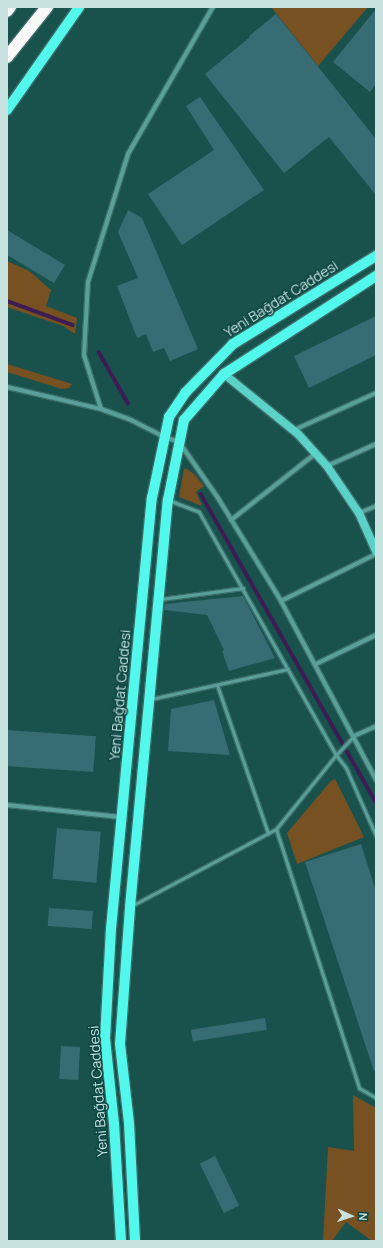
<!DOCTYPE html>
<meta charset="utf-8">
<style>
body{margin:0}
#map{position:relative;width:383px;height:1248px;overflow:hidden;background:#19514c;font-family:Manrope,sans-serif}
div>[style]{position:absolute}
.green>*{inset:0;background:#785123}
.stream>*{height:3.5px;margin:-1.75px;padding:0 1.75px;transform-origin:1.75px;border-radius:1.75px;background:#3c1c53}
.building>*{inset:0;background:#386c74;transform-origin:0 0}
.roads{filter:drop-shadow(1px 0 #3c6e69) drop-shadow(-1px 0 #3c6e69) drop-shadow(0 1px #3c6e69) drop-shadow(0 -1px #3c6e69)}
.lane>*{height:3px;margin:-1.5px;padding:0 1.5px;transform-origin:1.5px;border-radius:1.5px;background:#5aa09a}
.street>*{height:4px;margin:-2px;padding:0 2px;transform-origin:2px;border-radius:2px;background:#5aa09a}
.secondary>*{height:8px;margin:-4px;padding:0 4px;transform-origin:4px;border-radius:4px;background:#5ad2c8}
.primary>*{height:10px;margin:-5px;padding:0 5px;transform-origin:5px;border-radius:5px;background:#52f8ec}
.highway>*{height:12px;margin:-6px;padding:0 6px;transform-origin:6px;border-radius:6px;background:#f8f8f8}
span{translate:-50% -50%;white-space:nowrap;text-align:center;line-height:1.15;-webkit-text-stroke:3px #0b4642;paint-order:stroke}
.street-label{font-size:14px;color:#c7e2df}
.frame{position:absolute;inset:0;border:8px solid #c7e2df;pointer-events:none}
.north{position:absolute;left:331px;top:1196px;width:40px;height:40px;-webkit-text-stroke:3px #0b4642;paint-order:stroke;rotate:93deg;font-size:11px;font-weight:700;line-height:16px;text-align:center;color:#c7e2df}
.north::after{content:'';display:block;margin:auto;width:14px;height:18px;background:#c7e2df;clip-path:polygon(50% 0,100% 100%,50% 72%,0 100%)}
</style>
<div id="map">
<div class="green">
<div style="clip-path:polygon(271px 7px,368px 7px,318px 66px)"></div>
<div style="clip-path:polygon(7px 261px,29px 271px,51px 290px,46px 306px,77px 318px,75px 334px,63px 326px,7px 307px)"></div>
<div style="clip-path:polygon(7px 364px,72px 384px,69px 388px,62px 389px,7px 372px)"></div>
<div style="clip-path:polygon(184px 469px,187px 469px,194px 474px,204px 486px,196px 492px,202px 506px,179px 497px)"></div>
<div style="clip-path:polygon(335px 779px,364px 837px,297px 864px,287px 833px,331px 781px)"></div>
<div style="clip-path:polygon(353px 1095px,376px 1108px,376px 1241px,372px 1241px,346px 1222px,332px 1241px,323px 1241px,328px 1147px,354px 1151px)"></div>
</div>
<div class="stream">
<div style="left:7px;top:301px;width:70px;rotate:20deg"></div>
<div style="left:99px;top:352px;width:59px;rotate:60.4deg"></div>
<div style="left:201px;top:494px;width:354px;rotate:60.4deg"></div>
</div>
<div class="building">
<div style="clip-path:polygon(376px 9px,376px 84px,370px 92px,333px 62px)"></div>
<div style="clip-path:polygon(276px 14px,376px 139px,376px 195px,329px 137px,284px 173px,205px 74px,250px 37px,249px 36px)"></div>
<div style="clip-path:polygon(200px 97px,264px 190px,182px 245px,148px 194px,214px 150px,186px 106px)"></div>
<div style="clip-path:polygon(128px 210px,142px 218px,198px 349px,170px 361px,164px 348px,153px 352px,146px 334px,137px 338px,117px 286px,138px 278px,118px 232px)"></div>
<div style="clip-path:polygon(7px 230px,65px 265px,54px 283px,7px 255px)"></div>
<div style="clip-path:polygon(376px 316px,376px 355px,309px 388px,294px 356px)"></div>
<div style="clip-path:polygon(243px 596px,275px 658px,229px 671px,222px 651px,224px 650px,207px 615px,164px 610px,165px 604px)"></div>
<div style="clip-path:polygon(214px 700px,230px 755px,168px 751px,171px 709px)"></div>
<div style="left:7px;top:730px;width:89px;height:36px;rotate:4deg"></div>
<div style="left:57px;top:828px;width:44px;height:51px;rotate:5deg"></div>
<div style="clip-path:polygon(361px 844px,376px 891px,376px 1070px,374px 1071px,305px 862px)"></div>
<div style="left:49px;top:908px;width:44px;height:18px;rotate:4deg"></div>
<div style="left:265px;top:1018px;width:12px;height:75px;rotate:81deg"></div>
<div style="left:61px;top:1046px;width:19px;height:33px;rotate:3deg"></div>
<div style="left:215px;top:1156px;width:55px;height:17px;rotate:64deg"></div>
</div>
<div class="roads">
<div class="lane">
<div style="left:171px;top:501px;width:30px;rotate:21deg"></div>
<div style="left:199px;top:512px;width:279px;rotate:60.6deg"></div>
<div style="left:336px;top:755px;width:16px;rotate:52deg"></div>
<div style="left:346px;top:768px;width:74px;rotate:66.2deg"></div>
<div style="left:161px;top:599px;width:83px;rotate:-7.6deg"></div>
<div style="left:217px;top:685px;width:157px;rotate:71deg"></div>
<div style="left:151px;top:699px;width:140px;rotate:-12.4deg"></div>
<div style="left:276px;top:829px;width:272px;rotate:72.2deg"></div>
<div style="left:359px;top:1088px;width:20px;rotate:30deg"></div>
<div style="left:133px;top:905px;width:162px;rotate:-28deg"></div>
<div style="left:276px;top:829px;width:95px;rotate:-51deg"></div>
<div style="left:336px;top:755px;width:25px;rotate:-47deg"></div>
</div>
<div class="street">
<div style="left:7px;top:387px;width:97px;rotate:13.2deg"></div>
<div style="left:101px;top:409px;width:32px;rotate:20deg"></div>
<div style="left:131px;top:420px;width:37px;rotate:27deg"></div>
<div style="left:164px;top:437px;width:16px;rotate:18deg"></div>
<div style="left:179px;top:442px;width:68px;rotate:55.1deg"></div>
<div style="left:218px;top:498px;width:121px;rotate:58.5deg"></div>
<div style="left:281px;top:601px;width:203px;rotate:62deg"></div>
<div style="left:101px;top:409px;width:57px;rotate:-107.5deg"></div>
<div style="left:84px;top:355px;width:73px;rotate:-86.9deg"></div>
<div style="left:88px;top:282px;width:134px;rotate:-72.6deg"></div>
<div style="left:128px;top:154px;width:170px;rotate:-60deg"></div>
<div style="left:294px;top:430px;width:90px;rotate:-24.3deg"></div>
<div style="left:327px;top:466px;width:54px;rotate:-24.2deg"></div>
<div style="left:359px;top:513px;width:18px;rotate:-22deg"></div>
<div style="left:231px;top:520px;width:107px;rotate:-38.2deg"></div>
<div style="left:281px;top:601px;width:106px;rotate:-26.3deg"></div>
<div style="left:316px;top:664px;width:67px;rotate:-25.8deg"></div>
<div style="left:354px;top:736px;width:24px;rotate:-24deg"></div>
<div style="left:7px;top:805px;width:114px;rotate:6.1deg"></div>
</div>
<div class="secondary">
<div style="left:224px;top:374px;width:95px;rotate:39deg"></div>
<div style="left:298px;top:434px;width:43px;rotate:47.8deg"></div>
<div style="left:327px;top:466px;width:57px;rotate:55.8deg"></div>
<div style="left:359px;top:513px;width:42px;rotate:65.9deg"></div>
</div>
<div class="primary">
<div style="left:7px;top:110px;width:126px;rotate:-55deg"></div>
<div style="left:121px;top:1241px;width:117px;rotate:-93.4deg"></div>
<div style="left:114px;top:1124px;width:85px;rotate:-96deg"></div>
<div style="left:105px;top:1039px;width:110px;rotate:-86.9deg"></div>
<div style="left:111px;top:929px;width:433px;rotate:-84.6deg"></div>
<div style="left:152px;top:498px;width:83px;rotate:-78.1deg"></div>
<div style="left:169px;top:417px;width:29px;rotate:-56deg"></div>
<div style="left:185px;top:393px;width:69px;rotate:-45.6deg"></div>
<div style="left:233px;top:344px;width:168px;rotate:-31.6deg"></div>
<div style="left:135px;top:1241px;width:118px;rotate:-92.9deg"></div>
<div style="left:129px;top:1123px;width:80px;rotate:-96.5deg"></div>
<div style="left:120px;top:1044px;width:137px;rotate:-85.8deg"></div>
<div style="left:130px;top:907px;width:409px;rotate:-84.7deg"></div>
<div style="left:168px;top:500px;width:82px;rotate:-78.7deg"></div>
<div style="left:184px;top:420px;width:61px;rotate:-49deg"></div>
<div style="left:224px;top:374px;width:181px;rotate:-32.8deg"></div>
</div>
<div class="highway">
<div style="left:7px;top:11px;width:5px;rotate:-53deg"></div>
<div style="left:7px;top:57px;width:64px;rotate:-51.3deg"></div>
</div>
</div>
<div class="street-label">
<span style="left:281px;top:299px;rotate:-32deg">Yeni Bağdat Caddesi</span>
<span style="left:120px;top:695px;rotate:-85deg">Yeni Bağdat Caddesi</span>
<span style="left:98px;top:1091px;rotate:-94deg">Yeni Bağdat Caddesi</span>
</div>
<div class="frame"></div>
<div class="north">N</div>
</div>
